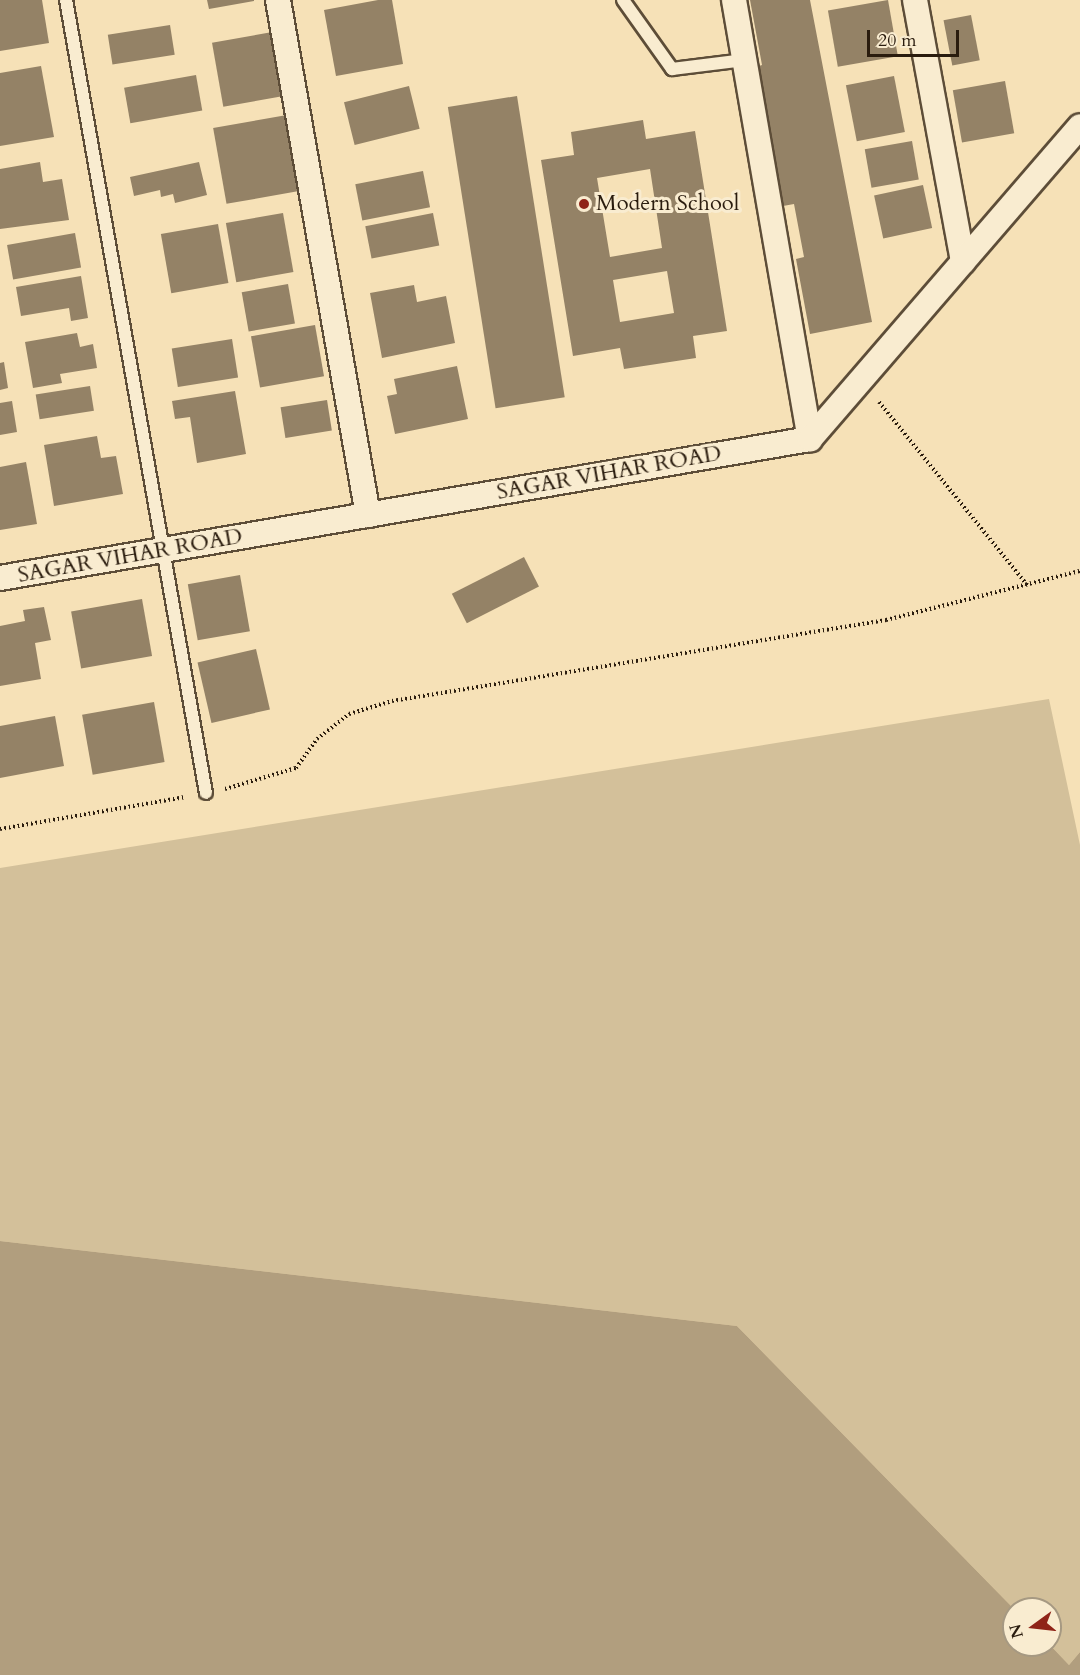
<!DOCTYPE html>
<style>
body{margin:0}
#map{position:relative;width:1080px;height:1675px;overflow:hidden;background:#f6e1b7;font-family:Cardo,serif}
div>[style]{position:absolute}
.green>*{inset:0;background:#d3c09a}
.water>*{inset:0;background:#b19e7e}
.building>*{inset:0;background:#948266;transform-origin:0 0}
.path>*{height:4px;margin-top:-2px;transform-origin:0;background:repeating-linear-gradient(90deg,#2a1c0e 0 1.5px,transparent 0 4.5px)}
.roads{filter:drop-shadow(2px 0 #5d4d38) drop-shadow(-2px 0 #5d4d38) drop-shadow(0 2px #5d4d38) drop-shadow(0 -2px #5d4d38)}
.lane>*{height:12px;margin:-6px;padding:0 6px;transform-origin:6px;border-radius:6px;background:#f9ecd0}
.street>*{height:24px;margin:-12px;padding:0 12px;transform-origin:12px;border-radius:12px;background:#f9ecd0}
.dots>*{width:16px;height:16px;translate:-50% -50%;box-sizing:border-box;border:3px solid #f9ecd0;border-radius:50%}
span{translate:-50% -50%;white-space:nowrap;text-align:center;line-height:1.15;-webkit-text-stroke:6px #f9ecd0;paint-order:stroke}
.poi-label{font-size:22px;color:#2a1c0e}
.left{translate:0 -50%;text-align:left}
.street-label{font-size:22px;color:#2a1c0e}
.north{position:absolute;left:1002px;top:1597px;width:60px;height:60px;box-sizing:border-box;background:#f9ecd0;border:2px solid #a69982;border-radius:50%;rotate:255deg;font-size:16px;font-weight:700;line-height:24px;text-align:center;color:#2a1c0e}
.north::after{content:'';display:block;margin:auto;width:21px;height:27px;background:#8f2418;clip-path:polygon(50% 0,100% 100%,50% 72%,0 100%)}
.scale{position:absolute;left:867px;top:30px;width:92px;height:27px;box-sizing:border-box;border:3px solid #2a1c0e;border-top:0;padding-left:8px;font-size:18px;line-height:21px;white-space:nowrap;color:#2a1c0e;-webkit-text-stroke:4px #f9ecd0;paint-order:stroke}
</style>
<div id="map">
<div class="green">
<div style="clip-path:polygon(1049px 699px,1080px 845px,1080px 1652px,1069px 1665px,1050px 1645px,1050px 1609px,1014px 1609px,737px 1326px,0 1241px,0 868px)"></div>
</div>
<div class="water">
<div style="clip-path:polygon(0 1241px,737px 1326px,1014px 1609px,1014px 1645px,1050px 1645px,1069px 1665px,1080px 1652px,1080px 1675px,0 1675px)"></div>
</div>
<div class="building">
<div style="clip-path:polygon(0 0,42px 0,49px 43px,0 51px)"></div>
<div style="clip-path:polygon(207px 0,254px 0,254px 1px,209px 9px)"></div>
<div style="clip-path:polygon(378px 0,392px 0,403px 64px,336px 76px,324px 10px)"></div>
<div style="clip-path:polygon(750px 0,810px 0,872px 322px,810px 334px,796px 259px,804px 257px,794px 204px,783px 206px,756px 67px,762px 65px)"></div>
<div style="left:888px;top:0;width:57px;height:61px;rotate:80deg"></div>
<div style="left:971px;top:15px;width:46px;height:28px;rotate:79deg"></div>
<div style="left:170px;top:25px;width:30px;height:63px;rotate:81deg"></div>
<div style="left:278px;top:31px;width:65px;height:67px;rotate:80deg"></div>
<div style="clip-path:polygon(41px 66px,54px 137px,0 146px,0 73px)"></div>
<div style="left:196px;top:75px;width:36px;height:73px;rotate:80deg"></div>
<div style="left:894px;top:76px;width:57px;height:49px;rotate:79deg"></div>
<div style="left:1005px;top:81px;width:53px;height:53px;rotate:80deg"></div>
<div style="left:409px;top:86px;width:44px;height:67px;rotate:76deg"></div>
<div style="left:517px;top:96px;width:305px;height:70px;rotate:81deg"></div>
<div style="left:287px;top:115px;width:77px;height:75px;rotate:80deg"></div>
<div style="clip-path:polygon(evenodd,643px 120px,646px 139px,695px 131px,727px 331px,693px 336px,696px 358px,624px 369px,620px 348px,573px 356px,541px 160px,574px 155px,571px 132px,643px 120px,650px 169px,662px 248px,610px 257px,597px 178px,650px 169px,643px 120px,667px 271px,674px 313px,620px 322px,613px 280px,667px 271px)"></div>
<div style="left:912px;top:141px;width:39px;height:48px;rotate:80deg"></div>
<div style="clip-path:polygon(40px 162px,43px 182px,62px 179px,69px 220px,0 229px,0 169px)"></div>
<div style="clip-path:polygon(199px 162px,207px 195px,175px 203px,173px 194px,161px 197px,160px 190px,134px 196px,130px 177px)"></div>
<div style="left:423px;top:171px;width:37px;height:69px;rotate:79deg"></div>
<div style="left:923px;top:185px;width:44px;height:50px;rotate:78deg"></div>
<div style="left:283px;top:213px;width:60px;height:58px;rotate:80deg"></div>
<div style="left:433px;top:213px;width:33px;height:69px;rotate:79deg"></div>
<div style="left:218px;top:224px;width:60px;height:58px;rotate:80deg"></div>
<div style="left:75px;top:233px;width:35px;height:69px;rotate:80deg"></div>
<div style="clip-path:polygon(81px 276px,88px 318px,71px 321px,69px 308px,21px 316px,16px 287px)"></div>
<div style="left:288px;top:284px;width:40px;height:47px;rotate:80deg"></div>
<div style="clip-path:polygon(414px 285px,417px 302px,446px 296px,455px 343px,382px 358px,370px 293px)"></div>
<div style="left:315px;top:325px;width:52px;height:65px;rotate:80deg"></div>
<div style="clip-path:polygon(77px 333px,80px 347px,93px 344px,97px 368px,60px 374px,62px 383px,33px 388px,25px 342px)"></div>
<div style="left:232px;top:339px;width:39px;height:61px;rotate:81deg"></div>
<div style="clip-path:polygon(4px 362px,8px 388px,0 390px,0 363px)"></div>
<div style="clip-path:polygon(457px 366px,468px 419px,395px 434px,387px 396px,397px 394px,394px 379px)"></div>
<div style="left:90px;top:386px;width:25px;height:55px;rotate:81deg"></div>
<div style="clip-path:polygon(235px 391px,246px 454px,197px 463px,190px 417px,175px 419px,172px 401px)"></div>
<div style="left:327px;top:400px;width:31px;height:47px;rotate:81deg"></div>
<div style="clip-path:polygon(12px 401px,17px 432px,0 435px,0 403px)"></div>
<div style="clip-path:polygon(97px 436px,101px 458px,116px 456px,123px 494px,54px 506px,44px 445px)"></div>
<div style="clip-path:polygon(26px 462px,37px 524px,0 530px,0 467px)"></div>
<div style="left:524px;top:557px;width:33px;height:81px;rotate:63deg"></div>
<div style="left:240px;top:575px;width:57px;height:53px;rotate:80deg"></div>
<div style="left:142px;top:599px;width:58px;height:72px;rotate:80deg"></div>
<div style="clip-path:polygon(44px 607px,51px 640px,35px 643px,41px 679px,0 686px,0 626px,25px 621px,23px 610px)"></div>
<div style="left:256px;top:649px;width:62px;height:60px;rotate:77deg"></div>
<div style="left:154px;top:702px;width:61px;height:73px;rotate:80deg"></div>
<div style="clip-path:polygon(55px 716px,64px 766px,0 778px,0 726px)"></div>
</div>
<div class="path">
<div style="left:879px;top:402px;width:237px;rotate:51deg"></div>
<div style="left:225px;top:789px;width:74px;rotate:-16.5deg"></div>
<div style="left:296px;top:768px;width:36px;rotate:-54deg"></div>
<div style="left:317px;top:739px;width:41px;rotate:-38deg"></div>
<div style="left:349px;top:714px;width:45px;rotate:-16.8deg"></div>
<div style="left:392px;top:701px;width:501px;rotate:-9.31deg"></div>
<div style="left:886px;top:620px;width:200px;rotate:-14.2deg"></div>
<div style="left:0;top:829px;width:188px;rotate:-9.8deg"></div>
</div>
<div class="roads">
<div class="lane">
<div style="left:66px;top:0;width:805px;rotate:79.99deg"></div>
<div style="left:623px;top:0;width:85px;rotate:54.6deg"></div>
<div style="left:672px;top:69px;width:73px;rotate:-7.1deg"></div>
</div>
<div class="street">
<div style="left:278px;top:0;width:523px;rotate:80.09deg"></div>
<div style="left:734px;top:0;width:446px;rotate:80.2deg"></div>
<div style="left:915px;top:0;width:266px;rotate:79.6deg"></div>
<div style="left:0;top:578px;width:822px;rotate:-9.74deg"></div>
<div style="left:810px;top:439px;width:413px;rotate:-49.2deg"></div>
</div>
</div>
<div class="dots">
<div style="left:584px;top:204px;background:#8f2418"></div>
</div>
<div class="poi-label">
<span class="left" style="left:596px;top:204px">Modern School</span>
</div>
<div class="street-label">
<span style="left:609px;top:473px;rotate:-10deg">SAGAR VIHAR ROAD</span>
<span style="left:130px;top:556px;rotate:-10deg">SAGAR VIHAR ROAD</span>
</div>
<div class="north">N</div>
<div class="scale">20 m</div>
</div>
